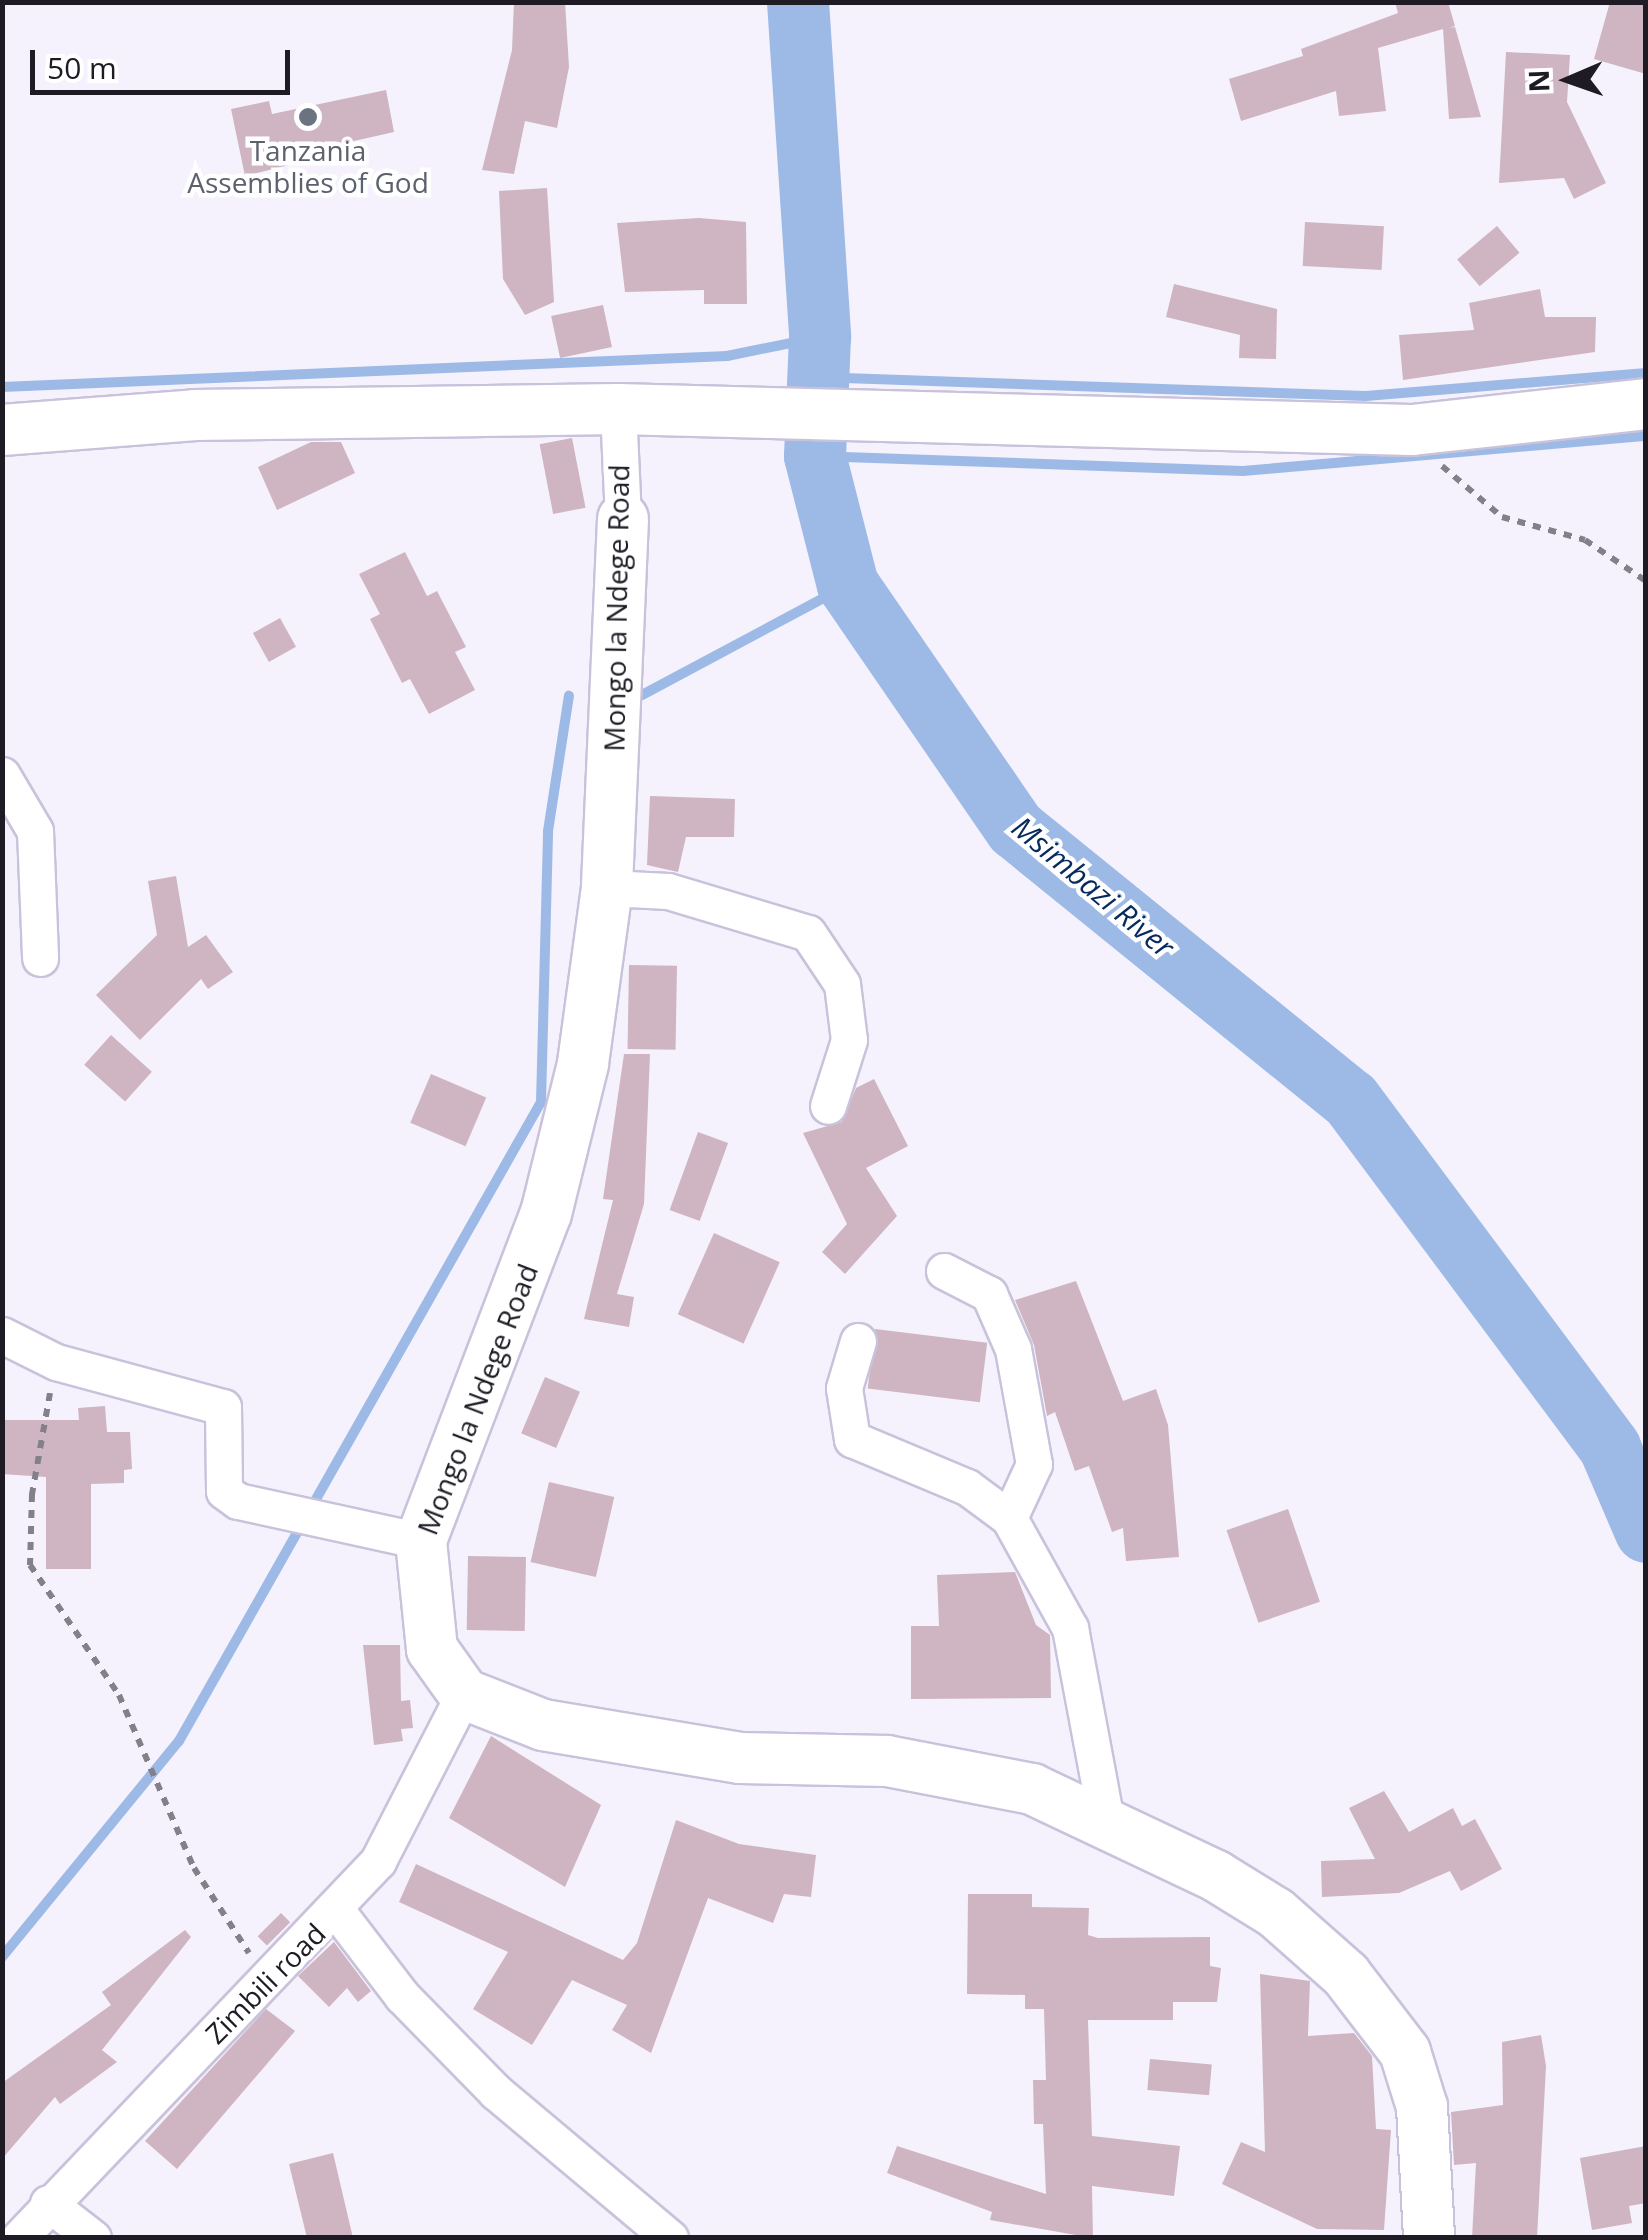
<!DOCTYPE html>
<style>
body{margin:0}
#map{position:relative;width:1648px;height:2240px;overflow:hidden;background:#f5f2fd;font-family:"Open Sans",sans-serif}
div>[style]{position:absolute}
.stream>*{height:10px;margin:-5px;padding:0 5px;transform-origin:5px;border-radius:5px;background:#9dbae7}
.river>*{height:62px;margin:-31px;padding:0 31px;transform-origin:31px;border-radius:31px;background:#9dbae7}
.building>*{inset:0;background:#cfb4c1;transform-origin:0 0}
.path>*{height:6px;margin-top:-3px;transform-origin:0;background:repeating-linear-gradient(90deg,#83808a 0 8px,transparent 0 16px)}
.roads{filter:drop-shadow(2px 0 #c9c2db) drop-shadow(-2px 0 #c9c2db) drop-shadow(0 2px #c9c2db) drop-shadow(0 -2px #c9c2db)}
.street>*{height:35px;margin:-17.5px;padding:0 17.5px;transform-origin:17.5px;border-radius:17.5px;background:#fff}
.secondary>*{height:50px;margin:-25px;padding:0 25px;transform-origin:25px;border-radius:25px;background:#fff}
.dots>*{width:28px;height:28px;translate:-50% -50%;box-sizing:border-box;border:5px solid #fff;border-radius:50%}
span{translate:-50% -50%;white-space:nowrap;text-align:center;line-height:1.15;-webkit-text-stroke:9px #fff;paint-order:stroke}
.worship-label{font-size:28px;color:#5b616d}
.street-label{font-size:28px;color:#1e1b24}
.water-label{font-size:30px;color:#052a5e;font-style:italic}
.frame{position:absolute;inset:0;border:5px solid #1e1b24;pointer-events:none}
.north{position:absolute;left:1518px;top:30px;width:100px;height:100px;-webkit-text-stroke:8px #fff;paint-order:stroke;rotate:268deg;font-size:28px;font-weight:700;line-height:40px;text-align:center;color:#1e1b24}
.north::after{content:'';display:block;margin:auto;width:35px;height:45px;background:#1e1b24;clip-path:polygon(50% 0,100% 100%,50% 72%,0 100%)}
.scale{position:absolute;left:30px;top:50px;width:260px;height:45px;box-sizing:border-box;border:5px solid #1e1b24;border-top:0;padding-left:12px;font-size:30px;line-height:35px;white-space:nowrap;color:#1e1b24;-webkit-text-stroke:8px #fff;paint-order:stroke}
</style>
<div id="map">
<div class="stream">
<div style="left:815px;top:377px;width:551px;rotate:1.97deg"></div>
<div style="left:1366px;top:396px;width:281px;rotate:-4.7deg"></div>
<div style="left:2px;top:387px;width:726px;rotate:-2.45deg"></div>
<div style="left:727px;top:356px;width:95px;rotate:-11.5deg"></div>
<div style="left:815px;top:456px;width:428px;rotate:2deg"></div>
<div style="left:1243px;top:471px;width:405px;rotate:-5deg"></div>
<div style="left:642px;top:695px;width:234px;rotate:-28.1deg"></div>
<div style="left:2px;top:1957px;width:279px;rotate:-50.7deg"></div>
<div style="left:179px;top:1741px;width:734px;rotate:-60.47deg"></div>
<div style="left:541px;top:1102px;width:271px;rotate:-88.5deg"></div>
<div style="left:548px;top:831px;width:137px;rotate:-81.2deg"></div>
</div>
<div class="river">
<div style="left:798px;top:2px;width:336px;rotate:86.2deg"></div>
<div style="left:820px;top:337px;width:119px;rotate:92.4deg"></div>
<div style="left:815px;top:456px;width:133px;rotate:75.7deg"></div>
<div style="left:848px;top:585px;width:296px;rotate:55.5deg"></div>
<div style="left:1016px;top:829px;width:431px;rotate:39deg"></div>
<div style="left:1351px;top:1100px;width:434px;rotate:53.3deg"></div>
<div style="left:1610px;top:1448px;width:91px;rotate:66.8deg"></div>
</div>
<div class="building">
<div style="clip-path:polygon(514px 2px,565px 2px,569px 67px,557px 128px,525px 121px,514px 174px,482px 170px,512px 50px)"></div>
<div style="clip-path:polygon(1395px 2px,1448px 2px,1455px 26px,1449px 28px,1455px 27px,1481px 117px,1449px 119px,1443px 29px,1378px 48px,1386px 111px,1339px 116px,1336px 91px,1241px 121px,1229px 79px,1303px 56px,1301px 49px,1398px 13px)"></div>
<div style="clip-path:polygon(1610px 2px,1646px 2px,1646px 74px,1594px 59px)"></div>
<div style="clip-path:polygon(1506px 52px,1570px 55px,1567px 102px,1606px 183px,1574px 199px,1564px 178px,1499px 183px)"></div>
<div style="clip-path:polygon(386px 90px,394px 132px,287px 156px,289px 165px,245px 176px,231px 109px,269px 101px,272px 114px)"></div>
<div style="clip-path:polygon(547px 188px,554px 302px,525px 315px,503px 279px,499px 191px)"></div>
<div style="clip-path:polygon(699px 218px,746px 222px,747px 304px,704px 304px,704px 290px,625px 292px,617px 223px)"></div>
<div style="left:1305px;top:222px;width:79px;height:44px;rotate:3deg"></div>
<div style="left:1497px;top:226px;width:35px;height:52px;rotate:50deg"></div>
<div style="clip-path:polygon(1174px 284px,1277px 309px,1276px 359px,1239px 358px,1240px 335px,1166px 317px)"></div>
<div style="clip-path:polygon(1540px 289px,1545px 317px,1596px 317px,1595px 352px,1403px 380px,1399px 335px,1474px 330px,1469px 303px)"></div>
<div style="left:603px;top:305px;width:43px;height:53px;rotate:78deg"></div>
<div style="left:572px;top:438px;width:71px;height:33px;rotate:79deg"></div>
<div style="clip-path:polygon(311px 442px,341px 442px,355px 473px,277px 510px,258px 467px)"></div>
<div style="clip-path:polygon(405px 552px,427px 596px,437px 591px,466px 647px,455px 652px,475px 690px,429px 714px,410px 679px,402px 683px,370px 619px,380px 614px,359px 574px)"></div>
<div style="left:280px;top:618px;width:33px;height:31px;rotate:61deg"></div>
<div style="clip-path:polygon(650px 796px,735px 799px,734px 837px,686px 837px,678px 872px,647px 865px)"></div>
<div style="clip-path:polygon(176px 876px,188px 947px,206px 935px,233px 972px,208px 989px,201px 979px,140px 1040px,96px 995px,157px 935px,148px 881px)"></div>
<div style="left:629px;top:965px;width:48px;height:84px;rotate:1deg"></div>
<div style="left:111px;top:1035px;width:55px;height:40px;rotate:42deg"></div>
<div style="clip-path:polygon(624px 1054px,650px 1054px,644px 1204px,617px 1294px,634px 1297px,629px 1327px,584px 1319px,613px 1200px,603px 1199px)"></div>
<div style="left:431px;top:1074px;width:60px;height:53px;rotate:23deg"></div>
<div style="clip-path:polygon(874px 1079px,908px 1146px,866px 1168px,897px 1216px,845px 1274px,822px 1252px,847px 1224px,803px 1133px,842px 1122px,856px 1088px)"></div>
<div style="left:698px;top:1132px;width:32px;height:83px;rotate:20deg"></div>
<div style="left:714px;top:1233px;width:72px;height:89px;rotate:24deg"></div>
<div style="clip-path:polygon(1076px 1281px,1123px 1401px,1156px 1389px,1168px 1425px,1179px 1557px,1126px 1561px,1123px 1528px,1112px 1532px,1089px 1466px,1075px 1471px,1055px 1412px,1047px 1416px,1034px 1345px,1015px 1300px)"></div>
<div style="left:875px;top:1329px;width:113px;height:60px;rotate:7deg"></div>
<div style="left:545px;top:1377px;width:38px;height:61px;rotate:23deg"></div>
<div style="clip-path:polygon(105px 1406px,107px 1432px,130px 1432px,132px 1469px,124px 1470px,124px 1483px,91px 1484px,91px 1569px,46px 1569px,46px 1477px,2px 1474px,2px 1420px,79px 1420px,78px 1408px)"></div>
<div style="left:549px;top:1482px;width:67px;height:82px;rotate:13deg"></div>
<div style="left:1288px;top:1509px;width:98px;height:65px;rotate:71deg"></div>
<div style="left:468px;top:1556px;width:58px;height:74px;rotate:1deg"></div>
<div style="clip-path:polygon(1015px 1572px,1036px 1625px,1050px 1635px,1051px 1698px,911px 1699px,911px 1626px,939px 1626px,937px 1575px)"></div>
<div style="clip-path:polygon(363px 1645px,400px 1645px,401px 1701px,410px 1700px,413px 1728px,401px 1729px,403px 1741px,374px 1745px)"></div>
<div style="clip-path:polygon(491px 1736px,601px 1805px,565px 1887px,449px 1818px)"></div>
<div style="clip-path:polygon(1384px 1791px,1409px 1832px,1453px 1808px,1462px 1826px,1475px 1819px,1502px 1869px,1461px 1891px,1450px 1871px,1399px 1893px,1322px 1897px,1321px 1861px,1375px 1859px,1349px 1808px)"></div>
<div style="clip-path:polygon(676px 1820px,739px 1844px,816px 1855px,811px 1897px,784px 1894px,773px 1923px,708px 1898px,651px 2053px,612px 2030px,627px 2005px,572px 1980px,532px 2045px,473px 2009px,508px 1952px,399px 1902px,416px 1864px,623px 1960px,637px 1943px)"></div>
<div style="clip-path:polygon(968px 1894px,1032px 1894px,1032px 1907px,1089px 1908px,1088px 1935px,1098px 1938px,1210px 1937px,1210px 1966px,1221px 1968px,1217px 2002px,1173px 2002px,1173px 2020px,1088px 2020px,1092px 2136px,1180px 2146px,1174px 2196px,1092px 2186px,1093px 2238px,990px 2220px,992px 2212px,887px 2173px,897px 2146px,1046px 2194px,1043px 2124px,1034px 2124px,1033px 2080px,1046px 2080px,1044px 2009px,1025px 2009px,1025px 1995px,967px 1994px)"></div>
<div style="left:281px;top:1913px;width:13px;height:33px;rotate:45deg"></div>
<div style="clip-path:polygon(185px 1930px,191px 1937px,102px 2050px,117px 2062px,60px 2104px,55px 2097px,2px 2159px,2px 2083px,111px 2005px,102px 1992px)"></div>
<div style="clip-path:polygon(334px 1942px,371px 1991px,358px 2002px,347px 1988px,329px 2007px,298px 1976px)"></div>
<div style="clip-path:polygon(1260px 1974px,1310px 1981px,1308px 2036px,1354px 2033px,1372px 2056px,1376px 2129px,1391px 2130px,1384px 2230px,1317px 2229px,1222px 2184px,1241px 2142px,1265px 2152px)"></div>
<div style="clip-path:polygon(266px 2009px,295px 2031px,177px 2169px,145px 2141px)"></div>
<div style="clip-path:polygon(1541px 2035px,1546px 2066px,1537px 2238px,1472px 2238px,1476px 2163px,1454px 2165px,1451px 2112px,1503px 2105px,1502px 2042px)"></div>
<div style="left:1150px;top:2059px;width:62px;height:31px;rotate:5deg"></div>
<div style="clip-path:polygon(1646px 2146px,1646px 2203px,1629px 2206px,1632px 2223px,1592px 2230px,1580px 2158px)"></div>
<div style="clip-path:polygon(333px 2153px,353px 2238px,307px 2238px,289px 2164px)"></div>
</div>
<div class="path">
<div style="left:1442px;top:466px;width:79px;rotate:40.4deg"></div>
<div style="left:1502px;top:517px;width:86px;rotate:15.5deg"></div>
<div style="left:1585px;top:540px;width:73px;rotate:33.9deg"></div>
<div style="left:50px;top:1393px;width:103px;rotate:100.1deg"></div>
<div style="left:32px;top:1494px;width:71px;rotate:91.6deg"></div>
<div style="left:30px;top:1565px;width:158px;rotate:55.6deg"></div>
<div style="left:119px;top:1695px;width:189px;rotate:66.6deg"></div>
<div style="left:194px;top:1868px;width:101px;rotate:57.1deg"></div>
</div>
<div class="roads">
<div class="street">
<div style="left:618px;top:409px;width:110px;rotate:87.4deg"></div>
<div style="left:2px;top:775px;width:65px;rotate:59.5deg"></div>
<div style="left:35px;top:831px;width:127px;rotate:87.7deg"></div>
<div style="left:607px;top:888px;width:61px;rotate:2.8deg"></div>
<div style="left:668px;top:891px;width:146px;rotate:16.7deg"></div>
<div style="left:808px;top:933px;width:61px;rotate:56.3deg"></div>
<div style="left:842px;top:984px;width:56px;rotate:82.9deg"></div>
<div style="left:849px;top:1040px;width:69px;rotate:107.7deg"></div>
<div style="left:944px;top:1271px;width:51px;rotate:27.1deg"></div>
<div style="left:989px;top:1294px;width:60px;rotate:66.4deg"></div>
<div style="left:1013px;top:1349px;width:117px;rotate:79.7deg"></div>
<div style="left:1034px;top:1464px;width:60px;rotate:114.8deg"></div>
<div style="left:2px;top:1335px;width:60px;rotate:26.6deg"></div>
<div style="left:56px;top:1362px;width:173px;rotate:15.1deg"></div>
<div style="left:223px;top:1407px;width:84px;rotate:89.3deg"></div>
<div style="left:224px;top:1491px;width:17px;rotate:36deg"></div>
<div style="left:238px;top:1501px;width:187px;rotate:12.3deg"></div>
<div style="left:858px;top:1341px;width:49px;rotate:106.6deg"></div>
<div style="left:844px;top:1388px;width:52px;rotate:81.1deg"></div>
<div style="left:852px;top:1439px;width:125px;rotate:22.7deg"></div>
<div style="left:967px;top:1487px;width:52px;rotate:36.4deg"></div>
<div style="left:1009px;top:1518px;width:126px;rotate:61deg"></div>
<div style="left:1070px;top:1628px;width:200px;rotate:79.4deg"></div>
<div style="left:337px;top:1911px;width:107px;rotate:52.6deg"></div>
<div style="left:402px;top:1996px;width:134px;rotate:45.6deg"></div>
<div style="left:496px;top:2092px;width:227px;rotate:40deg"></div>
<div style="left:48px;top:2203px;width:57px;rotate:37.9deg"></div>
<div style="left:19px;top:2238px;width:521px;rotate:-46.4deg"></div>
<div style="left:378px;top:1861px;width:188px;rotate:-62.8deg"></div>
</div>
<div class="secondary">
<div style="left:2px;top:430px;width:194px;rotate:-4.4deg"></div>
<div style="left:195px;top:415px;width:423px;rotate:-0.8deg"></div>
<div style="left:618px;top:409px;width:794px;rotate:1.52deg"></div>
<div style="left:1412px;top:430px;width:235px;rotate:-6.3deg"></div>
<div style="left:623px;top:519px;width:369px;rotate:92.5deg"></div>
<div style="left:607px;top:888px;width:178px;rotate:97.8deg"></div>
<div style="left:583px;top:1064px;width:154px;rotate:103.9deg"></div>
<div style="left:546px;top:1213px;width:351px;rotate:110.9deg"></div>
<div style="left:421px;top:1541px;width:109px;rotate:84.2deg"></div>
<div style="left:432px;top:1649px;width:55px;rotate:54.6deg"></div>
<div style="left:464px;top:1694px;width:85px;rotate:21.4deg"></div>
<div style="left:543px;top:1725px;width:200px;rotate:9.5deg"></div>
<div style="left:740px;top:1758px;width:147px;rotate:1.2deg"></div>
<div style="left:887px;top:1761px;width:148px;rotate:10.9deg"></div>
<div style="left:1032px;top:1789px;width:204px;rotate:25.3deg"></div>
<div style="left:1216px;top:1876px;width:70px;rotate:31.7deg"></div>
<div style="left:1276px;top:1913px;width:94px;rotate:41.5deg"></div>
<div style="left:1346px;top:1975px;width:97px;rotate:52.5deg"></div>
<div style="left:1405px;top:2052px;width:58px;rotate:72.8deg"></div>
<div style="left:1422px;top:2107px;width:131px;rotate:86.9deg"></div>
</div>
</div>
<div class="dots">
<div style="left:308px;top:117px;background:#6b7280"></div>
</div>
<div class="worship-label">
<span style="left:308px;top:166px">Tanzania<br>Assemblies of God</span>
</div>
<div class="street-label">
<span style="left:616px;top:608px;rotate:-89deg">Mongo la Ndege Road</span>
<span style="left:477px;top:1399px;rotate:-69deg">Mongo la Ndege Road</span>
<span style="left:265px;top:1983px;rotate:-45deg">Zimbili road</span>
</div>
<div class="water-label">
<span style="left:1093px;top:887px;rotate:40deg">Msimbazi River</span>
</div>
<div class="frame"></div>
<div class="north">N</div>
<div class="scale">50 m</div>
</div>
